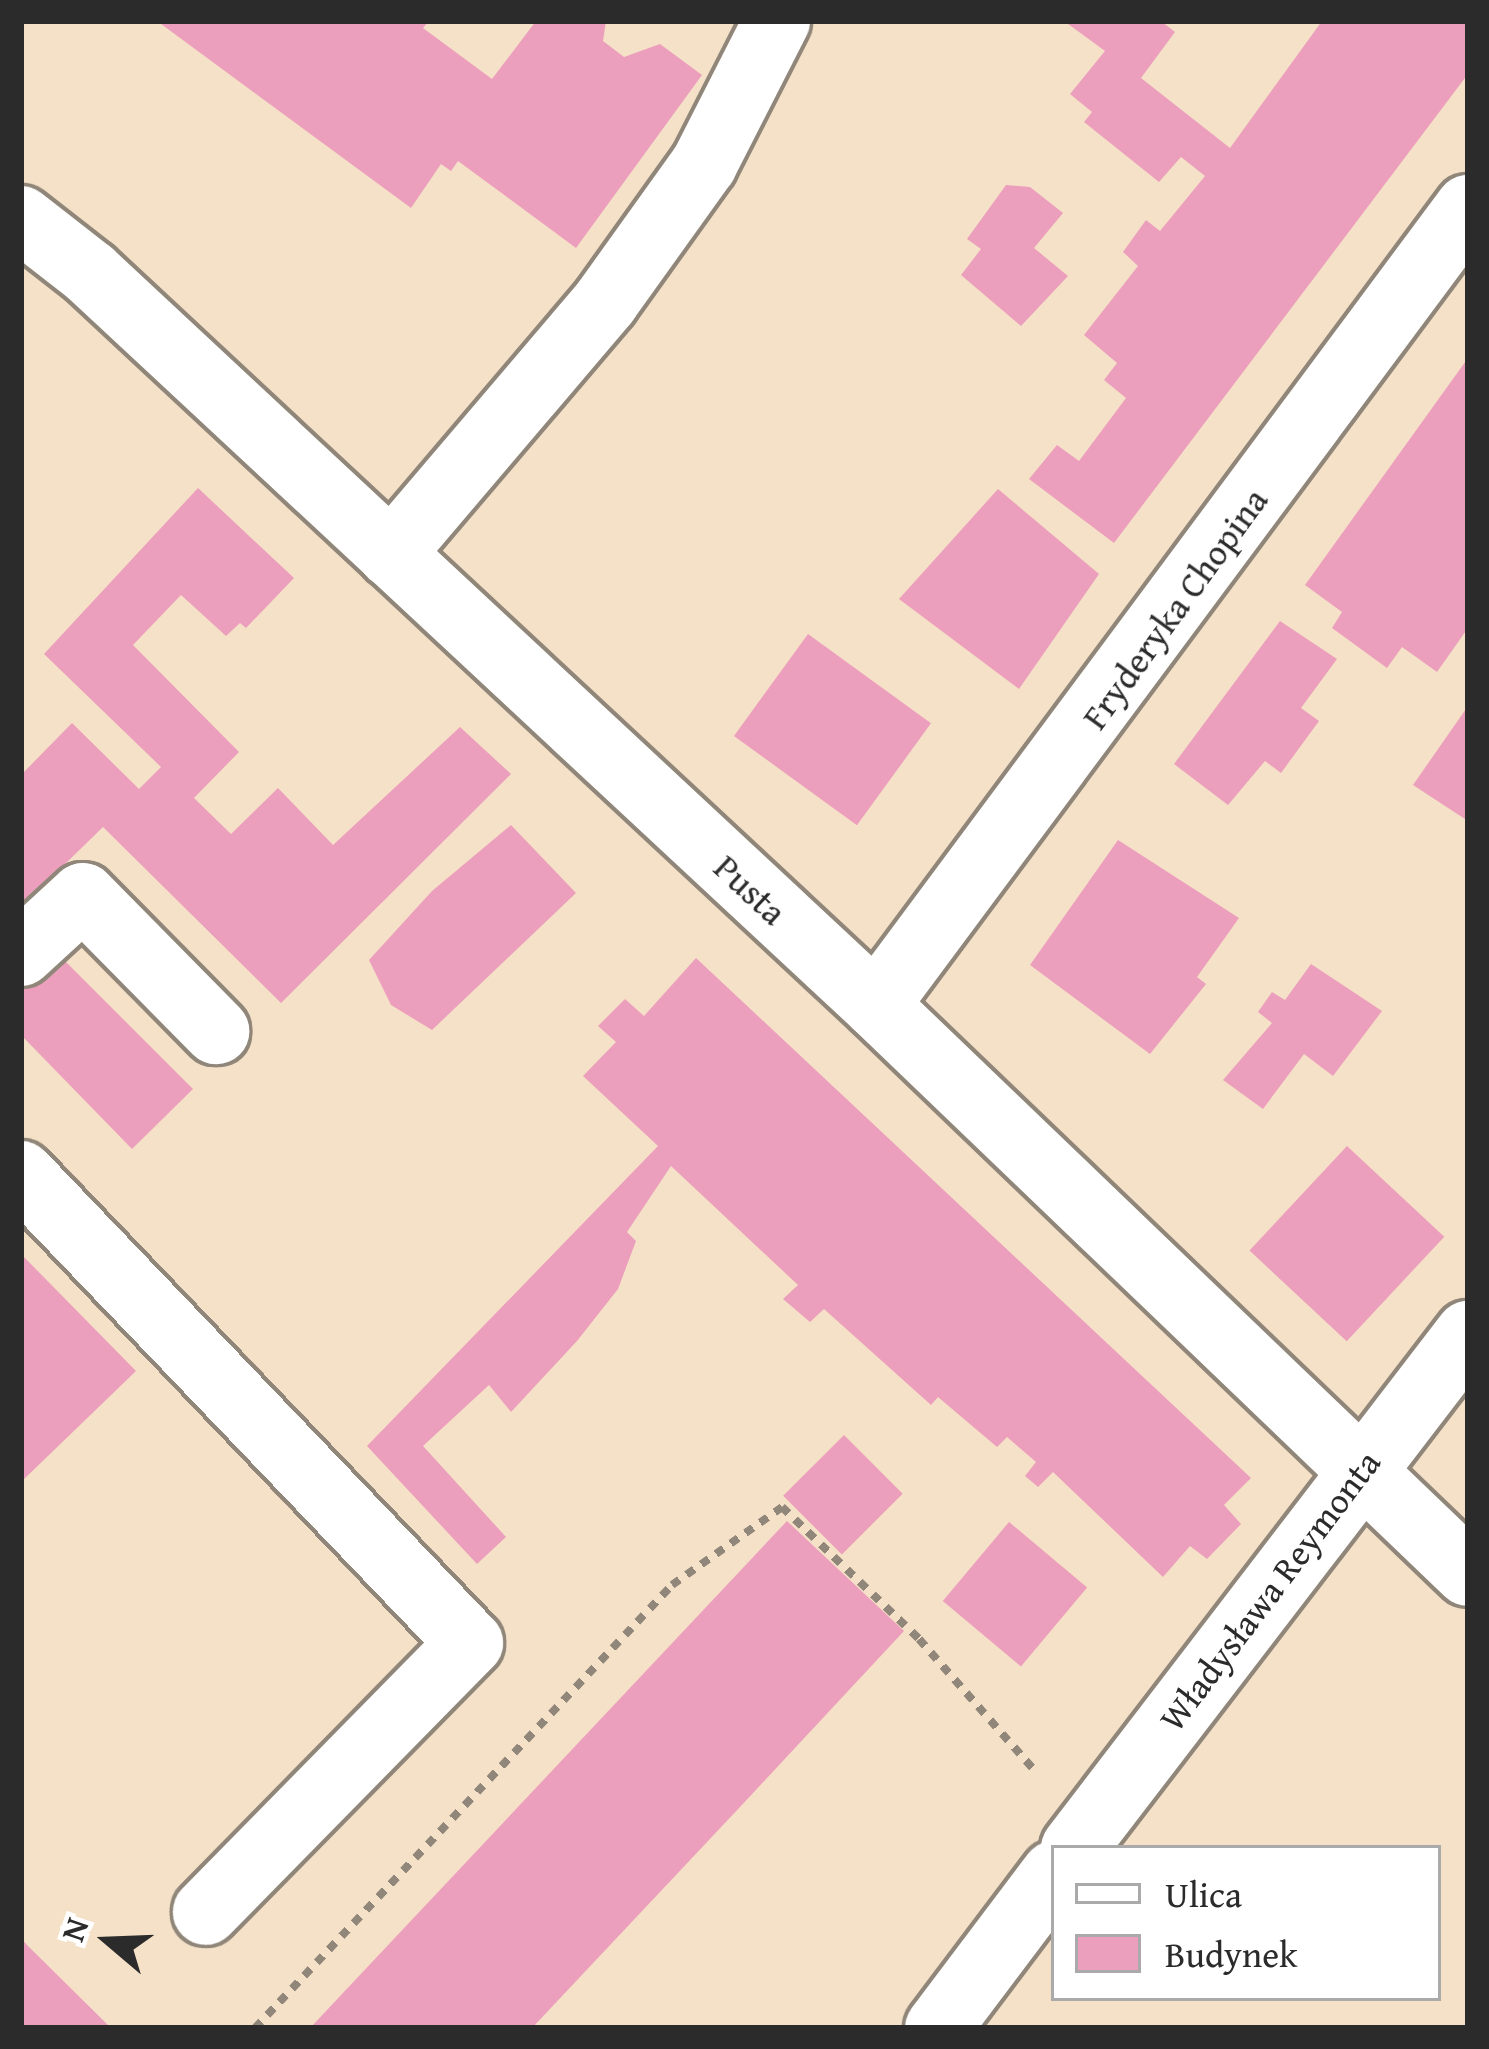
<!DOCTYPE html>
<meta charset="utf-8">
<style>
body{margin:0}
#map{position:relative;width:1489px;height:2049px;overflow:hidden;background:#f5e1c7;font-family:"Gentium Book Plus",serif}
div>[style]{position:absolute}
.building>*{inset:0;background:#ec9fbc;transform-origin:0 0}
.path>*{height:8px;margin-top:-4px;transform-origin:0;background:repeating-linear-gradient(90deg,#908679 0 9px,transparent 0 18px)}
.roads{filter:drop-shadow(3px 0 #908679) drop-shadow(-3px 0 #908679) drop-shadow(0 3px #908679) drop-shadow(0 -3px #908679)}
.minor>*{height:66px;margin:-33px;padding:0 33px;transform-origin:33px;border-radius:33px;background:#fff}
span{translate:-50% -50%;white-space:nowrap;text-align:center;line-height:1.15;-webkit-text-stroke:12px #fff;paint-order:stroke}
.street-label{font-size:36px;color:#2b2b2b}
.frame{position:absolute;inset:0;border:24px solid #2b2b2b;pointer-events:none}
.legend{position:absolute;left:1051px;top:1845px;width:390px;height:156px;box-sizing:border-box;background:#fff;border:3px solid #aaa;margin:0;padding:15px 21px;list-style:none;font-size:36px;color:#2b2b2b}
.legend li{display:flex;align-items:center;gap:24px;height:60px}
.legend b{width:60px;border:3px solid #aaa}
.north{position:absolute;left:48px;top:1881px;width:120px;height:120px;-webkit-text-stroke:9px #fff;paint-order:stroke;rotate:289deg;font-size:33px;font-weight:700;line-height:48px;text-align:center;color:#2b2b2b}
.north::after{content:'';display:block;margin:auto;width:42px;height:54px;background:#2b2b2b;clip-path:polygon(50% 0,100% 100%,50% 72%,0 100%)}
</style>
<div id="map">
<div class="building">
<div style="clip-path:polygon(157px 21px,429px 21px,423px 28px,492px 79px,536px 21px,606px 21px,603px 41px,624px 57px,660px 44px,702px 75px,576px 248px,458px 161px,451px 171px,441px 164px,411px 208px)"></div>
<div style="clip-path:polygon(1064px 21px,1161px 21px,1175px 32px,1141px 78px,1230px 148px,1322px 21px,1468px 21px,1468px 74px,1114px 543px,1029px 479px,1057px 445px,1079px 461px,1126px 398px,1104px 380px,1117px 363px,1084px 335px,1138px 266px,1123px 252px,1146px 220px,1160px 231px,1205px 176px,1181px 157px,1159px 182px,1084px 122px,1092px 112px,1070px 94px,1105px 51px)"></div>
<div style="clip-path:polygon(1006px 185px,1030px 187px,1063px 213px,1034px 248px,1068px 276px,1021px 326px,961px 275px,981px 249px,967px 239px)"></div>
<div style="clip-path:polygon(1468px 358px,1468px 628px,1437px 672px,1402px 647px,1387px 668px,1332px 628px,1342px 612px,1305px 585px)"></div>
<div style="clip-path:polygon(198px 488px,294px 578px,246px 628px,240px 623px,226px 636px,181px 595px,133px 645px,239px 752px,194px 798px,231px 834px,278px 788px,333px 845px,460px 727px,511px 774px,281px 1003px,103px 827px,21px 907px,21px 775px,72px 723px,139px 789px,161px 767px,44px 654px)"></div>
<div style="clip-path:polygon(998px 489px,1099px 574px,1019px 689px,899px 599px)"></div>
<div style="clip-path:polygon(1280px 621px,1337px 659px,1301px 708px,1319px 721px,1281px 773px,1265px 761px,1228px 805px,1174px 764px)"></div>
<div style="left:808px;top:634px;width:152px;height:126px;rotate:36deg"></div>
<div style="clip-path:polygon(1468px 706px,1468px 821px,1413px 785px)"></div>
<div style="clip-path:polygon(511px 825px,576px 893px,432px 1030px,391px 1005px,369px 960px,432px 891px)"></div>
<div style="clip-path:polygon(1118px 840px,1239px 918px,1197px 977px,1206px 984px,1150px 1054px,1030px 965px)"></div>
<div style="clip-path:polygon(51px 947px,193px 1089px,132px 1149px,21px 1035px,21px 977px)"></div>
<div style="clip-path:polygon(696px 958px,1251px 1478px,1224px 1505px,1241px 1524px,1207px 1559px,1190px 1546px,1163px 1577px,1053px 1472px,1038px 1487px,1025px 1476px,1036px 1462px,1007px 1437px,997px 1447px,938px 1397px,931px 1405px,824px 1309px,810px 1322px,783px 1299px,798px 1285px,671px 1166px,627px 1232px,636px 1241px,618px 1289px,577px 1341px,511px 1412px,489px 1385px,423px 1446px,506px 1537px,477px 1564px,367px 1446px,658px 1146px,583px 1076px,616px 1042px,598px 1026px,625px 999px,644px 1016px)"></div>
<div style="clip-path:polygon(1311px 964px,1382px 1011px,1333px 1076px,1304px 1054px,1263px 1109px,1223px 1080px,1272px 1023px,1258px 1012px,1272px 992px,1285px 1000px)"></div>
<div style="left:1347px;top:1146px;width:133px;height:143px;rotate:43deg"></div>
<div style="clip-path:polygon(23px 1256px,136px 1371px,21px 1482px,21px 1258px)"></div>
<div style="left:844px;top:1435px;width:83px;height:86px;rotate:45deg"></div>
<div style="clip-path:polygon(787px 1521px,904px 1631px,740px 1807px,532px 2028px,310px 2028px)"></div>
<div style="left:1009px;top:1522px;width:102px;height:103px;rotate:40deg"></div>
<div style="clip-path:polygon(21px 1938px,27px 1945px,111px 2028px,21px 2028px)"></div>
</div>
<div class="path">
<div style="left:255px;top:2028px;width:608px;rotate:-46.73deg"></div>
<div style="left:672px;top:1585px;width:135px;rotate:-35.3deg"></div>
<div style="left:782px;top:1507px;width:190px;rotate:43.9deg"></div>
<div style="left:919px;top:1639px;width:177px;rotate:48.7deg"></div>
</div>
<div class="roads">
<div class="minor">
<div style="left:21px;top:219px;width:88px;rotate:38deg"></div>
<div style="left:90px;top:273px;width:1074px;rotate:42.96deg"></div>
<div style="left:876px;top:1005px;width:820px;rotate:43.81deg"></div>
<div style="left:391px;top:554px;width:332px;rotate:-49.6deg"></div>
<div style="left:606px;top:301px;width:168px;rotate:-54.4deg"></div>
<div style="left:704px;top:164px;width:161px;rotate:-63deg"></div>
<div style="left:21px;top:953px;width:84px;rotate:-42.6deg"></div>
<div style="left:83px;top:896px;width:190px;rotate:45.4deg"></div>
<div style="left:876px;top:1005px;width:993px;rotate:-53.4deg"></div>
<div style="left:21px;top:1174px;width:649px;rotate:46.25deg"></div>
<div style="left:470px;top:1643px;width:377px;rotate:134.5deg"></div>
<div style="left:1074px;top:1848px;width:648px;rotate:-52.53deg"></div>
<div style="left:938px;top:2028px;width:193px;rotate:-53deg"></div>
</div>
</div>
<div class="street-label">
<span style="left:1174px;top:608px;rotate:-54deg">Fryderyka Chopina</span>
<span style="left:751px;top:889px;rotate:43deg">Pusta</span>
<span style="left:1269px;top:1590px;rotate:-53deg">Władysława Reymonta</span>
</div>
<div class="frame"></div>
<ul class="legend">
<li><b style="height:15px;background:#fff"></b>Ulica</li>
<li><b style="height:33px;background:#ec9fbc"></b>Budynek</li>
</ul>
<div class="north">N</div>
</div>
